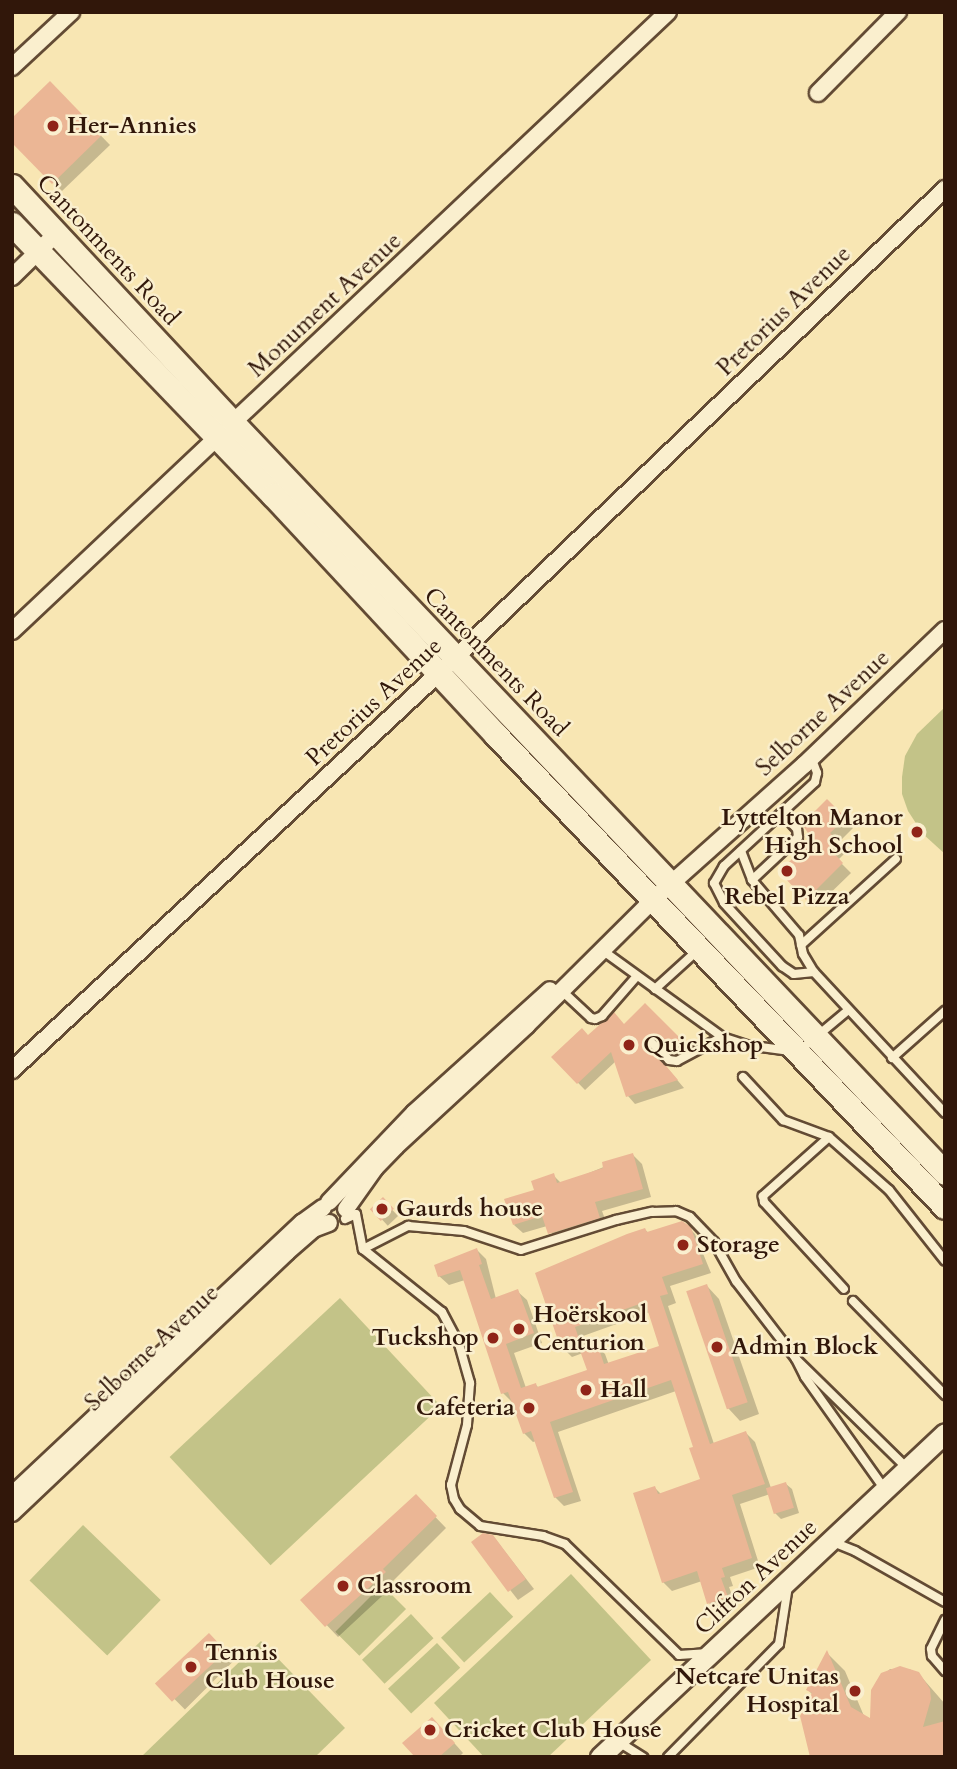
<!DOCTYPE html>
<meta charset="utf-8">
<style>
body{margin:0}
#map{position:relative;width:957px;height:1769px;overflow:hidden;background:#f8e6b3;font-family:Cardo,serif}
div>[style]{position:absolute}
.green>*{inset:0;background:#c3c388;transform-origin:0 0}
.shadow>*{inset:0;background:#0003;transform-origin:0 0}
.building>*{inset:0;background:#ebb695;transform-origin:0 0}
.roads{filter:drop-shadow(2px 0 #634b34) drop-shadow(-2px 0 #634b34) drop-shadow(0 2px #634b34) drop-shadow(0 -2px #634b34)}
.service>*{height:8px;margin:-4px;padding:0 4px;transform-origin:4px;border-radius:4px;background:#faefce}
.minor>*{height:16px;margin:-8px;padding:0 8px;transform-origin:8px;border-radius:8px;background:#faefce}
.tertiary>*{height:19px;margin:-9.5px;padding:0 9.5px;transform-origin:9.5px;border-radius:9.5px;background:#faefce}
.secondary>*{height:23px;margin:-11.5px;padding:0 11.5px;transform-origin:11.5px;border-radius:11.5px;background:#faefce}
.dots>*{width:19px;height:19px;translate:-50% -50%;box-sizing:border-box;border:4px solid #faefce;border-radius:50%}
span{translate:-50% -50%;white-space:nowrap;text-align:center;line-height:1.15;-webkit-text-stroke:5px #faefce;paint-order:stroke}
.poi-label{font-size:24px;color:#31170a;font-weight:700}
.left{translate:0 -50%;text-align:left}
.right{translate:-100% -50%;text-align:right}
.street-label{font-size:24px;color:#31170a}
.frame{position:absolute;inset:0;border:14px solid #31170a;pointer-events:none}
</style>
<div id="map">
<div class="green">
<div style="clip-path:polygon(945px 707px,945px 854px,923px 834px,908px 811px,902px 794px,902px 777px,905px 756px,917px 734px)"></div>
<div style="left:340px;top:1298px;width:148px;height:233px;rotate:47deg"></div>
<div style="left:83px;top:1525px;width:108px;height:77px;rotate:44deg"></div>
<div style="clip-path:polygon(571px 1574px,651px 1660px,548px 1757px,484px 1757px,434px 1703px)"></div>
<div style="left:382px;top:1585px;width:34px;height:66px;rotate:45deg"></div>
<div style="left:490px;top:1592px;width:34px;height:67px;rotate:47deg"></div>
<div style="left:411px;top:1614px;width:33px;height:67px;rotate:47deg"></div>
<div style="clip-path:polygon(261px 1641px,345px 1728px,315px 1757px,141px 1757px)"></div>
<div style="left:437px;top:1643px;width:34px;height:67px;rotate:47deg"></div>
</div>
<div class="shadow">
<div style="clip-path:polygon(50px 83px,110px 145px,62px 191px,12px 140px)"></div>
<div style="clip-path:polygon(827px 801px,853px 828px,838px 843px,846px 852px,838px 860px,851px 873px,816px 907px,781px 872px,814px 839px)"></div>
<div style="clip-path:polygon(645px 1006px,688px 1049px,679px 1058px,662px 1042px,651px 1049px,684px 1088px,635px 1104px,628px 1096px,616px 1061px,585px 1090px,554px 1058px,589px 1037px,625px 1026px)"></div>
<div style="clip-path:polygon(633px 1155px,642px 1164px,651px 1197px,602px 1211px,608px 1227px,559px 1242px,547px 1226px,523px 1233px,514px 1225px,536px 1191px,553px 1175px,562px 1184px)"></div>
<div style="left:383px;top:1200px;width:22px;height:14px;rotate:47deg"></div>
<div style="clip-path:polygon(evenodd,685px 1224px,695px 1234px,711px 1273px,670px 1286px,676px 1303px,668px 1306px,714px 1444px,746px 1433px,755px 1442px,771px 1488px,786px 1484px,792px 1489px,799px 1513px,781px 1519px,775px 1513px,770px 1494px,740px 1504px,760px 1567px,730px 1577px,733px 1586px,729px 1587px,736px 1606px,718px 1612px,709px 1603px,702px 1581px,672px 1591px,663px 1582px,655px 1488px,661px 1494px,702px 1481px,696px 1448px,676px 1391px,558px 1432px,581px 1501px,564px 1506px,555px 1497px,536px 1441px,533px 1442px,524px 1433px,512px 1402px,503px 1393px,465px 1280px,449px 1285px,439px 1276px,477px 1250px,486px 1259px,496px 1299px,517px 1291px,527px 1300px,542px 1343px,514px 1353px,526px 1388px,536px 1385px,539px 1388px,589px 1371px,583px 1353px,572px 1357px,563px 1348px,564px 1261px,645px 1230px,649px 1233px,685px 1224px,650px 1312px,662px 1347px,609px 1365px,605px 1354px,596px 1345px,587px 1348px,583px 1336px,650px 1312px)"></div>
<div style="clip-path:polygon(707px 1286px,719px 1299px,759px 1414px,740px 1421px,728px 1408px)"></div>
<div style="clip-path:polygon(416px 1497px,446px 1528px,393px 1581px,395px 1584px,338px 1637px,303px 1600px)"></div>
<div style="clip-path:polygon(493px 1536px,534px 1589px,518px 1600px,473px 1543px)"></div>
<div style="left:209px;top:1636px;width:35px;height:69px;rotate:45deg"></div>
<div style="clip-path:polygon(827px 1653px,845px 1671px,864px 1716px,872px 1721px,876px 1682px,890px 1669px,909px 1669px,918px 1673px,945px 1704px,945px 1757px,813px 1695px,808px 1690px)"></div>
<div style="clip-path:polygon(441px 1728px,463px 1753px,459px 1757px,417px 1757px)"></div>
</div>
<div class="building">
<div style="clip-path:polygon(50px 81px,102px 135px,52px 184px,12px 143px,12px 118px)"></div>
<div style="clip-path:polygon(827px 799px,846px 818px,830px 833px,839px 842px,831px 850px,843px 863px,806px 900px,779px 872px,812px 839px,802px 824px)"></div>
<div style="clip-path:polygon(645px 1003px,682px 1040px,670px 1052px,653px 1036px,645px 1041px,678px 1080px,626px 1097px,611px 1052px,577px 1084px,551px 1057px,582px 1028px,588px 1035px,614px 1012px,624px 1024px)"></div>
<div style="clip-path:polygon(633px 1153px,643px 1189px,595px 1202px,600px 1218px,548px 1234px,542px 1216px,513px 1225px,504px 1199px,534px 1190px,531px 1181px,554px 1173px,557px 1183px,603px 1168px,602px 1162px)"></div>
<div style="left:383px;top:1197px;width:16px;height:18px;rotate:47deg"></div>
<div style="clip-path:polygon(682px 1221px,691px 1227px,703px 1264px,662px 1277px,668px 1294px,660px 1296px,710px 1444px,746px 1431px,765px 1484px,732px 1495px,752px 1558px,722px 1568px,725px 1577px,721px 1578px,728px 1597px,707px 1604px,697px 1571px,662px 1583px,633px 1493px,655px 1486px,658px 1494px,700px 1479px,689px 1448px,693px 1447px,671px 1380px,550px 1422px,573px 1492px,554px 1498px,531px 1431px,523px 1434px,508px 1392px,501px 1394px,460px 1270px,438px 1277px,434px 1265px,477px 1248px,482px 1264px,479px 1265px,491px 1299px,518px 1289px,534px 1333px,506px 1344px,521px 1388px,536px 1383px,537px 1387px,587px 1370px,579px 1348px,597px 1343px,604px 1364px,659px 1346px,645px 1302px,575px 1327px,580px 1342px,561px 1349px,535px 1273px,627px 1234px,645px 1228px,647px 1232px)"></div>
<div style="left:707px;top:1284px;width:125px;height:22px;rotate:71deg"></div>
<div style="left:786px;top:1482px;width:27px;height:21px;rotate:73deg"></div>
<div style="clip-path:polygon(416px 1494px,437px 1516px,383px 1569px,386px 1572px,325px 1627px,300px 1600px)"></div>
<div style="clip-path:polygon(483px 1533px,493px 1535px,526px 1579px,508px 1592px,471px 1542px)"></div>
<div style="left:209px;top:1633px;width:25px;height:74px;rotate:47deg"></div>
<div style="clip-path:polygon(827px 1650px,851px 1707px,870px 1718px,871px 1690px,881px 1673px,900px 1666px,919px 1672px,930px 1689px,931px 1699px,923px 1727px,945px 1721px,945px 1757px,810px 1757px,800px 1716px,812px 1693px,806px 1690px)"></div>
<div style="clip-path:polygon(432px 1717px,455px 1743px,439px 1757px,415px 1757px,402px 1743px)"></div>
</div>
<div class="roads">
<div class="service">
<div style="left:811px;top:757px;width:17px;rotate:69deg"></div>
<div style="left:817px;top:773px;width:9px;rotate:103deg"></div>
<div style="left:815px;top:782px;width:124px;rotate:137.3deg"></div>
<div style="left:724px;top:866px;width:20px;rotate:120deg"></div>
<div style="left:714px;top:883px;width:22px;rotate:63deg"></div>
<div style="left:724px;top:903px;width:86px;rotate:47.4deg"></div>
<div style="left:782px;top:966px;width:14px;rotate:34deg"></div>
<div style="left:794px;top:974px;width:20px;rotate:-6deg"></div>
<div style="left:741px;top:851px;width:31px;rotate:69deg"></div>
<div style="left:752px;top:880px;width:72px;rotate:49.5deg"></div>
<div style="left:799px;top:935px;width:19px;rotate:78deg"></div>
<div style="left:803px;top:954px;width:21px;rotate:59deg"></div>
<div style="left:814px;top:972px;width:192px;rotate:47.1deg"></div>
<div style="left:752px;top:880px;width:63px;rotate:-43.1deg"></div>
<div style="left:798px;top:837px;width:8px;rotate:-97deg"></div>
<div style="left:797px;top:829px;width:22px;rotate:-133deg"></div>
<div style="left:801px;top:945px;width:128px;rotate:-42.2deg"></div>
<div style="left:602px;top:950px;width:148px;rotate:35.9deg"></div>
<div style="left:722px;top:1037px;width:25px;rotate:18deg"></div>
<div style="left:746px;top:1045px;width:52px;rotate:7.7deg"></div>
<div style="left:798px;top:1052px;width:64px;rotate:-39.9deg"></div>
<div style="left:655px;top:989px;width:58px;rotate:-42.2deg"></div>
<div style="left:561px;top:990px;width:41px;rotate:43deg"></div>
<div style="left:591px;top:1018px;width:4px;rotate:14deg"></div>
<div style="left:595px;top:1019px;width:8px;rotate:-23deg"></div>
<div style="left:602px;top:1016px;width:52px;rotate:-48.9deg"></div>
<div style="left:651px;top:1042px;width:25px;rotate:45deg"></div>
<div style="left:669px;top:1060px;width:8px;rotate:7deg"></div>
<div style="left:677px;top:1061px;width:51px;rotate:-28.1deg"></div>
<div style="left:892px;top:1058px;width:71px;rotate:-41.6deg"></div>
<div style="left:743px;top:1077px;width:59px;rotate:47.1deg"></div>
<div style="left:783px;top:1120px;width:49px;rotate:20.3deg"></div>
<div style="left:829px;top:1137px;width:80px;rotate:41.5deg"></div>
<div style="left:889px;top:1190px;width:90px;rotate:51.7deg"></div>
<div style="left:829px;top:1137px;width:89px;rotate:138.2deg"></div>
<div style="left:763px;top:1196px;width:6px;rotate:81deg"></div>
<div style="left:764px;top:1202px;width:118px;rotate:47.4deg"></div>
<div style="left:345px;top:1219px;width:12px;rotate:-24deg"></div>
<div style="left:356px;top:1214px;width:36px;rotate:79deg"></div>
<div style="left:363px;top:1249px;width:101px;rotate:38.6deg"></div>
<div style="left:442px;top:1312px;width:36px;rotate:62deg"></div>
<div style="left:459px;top:1344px;width:41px;rotate:74.2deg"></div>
<div style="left:470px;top:1383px;width:42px;rotate:94.1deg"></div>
<div style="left:467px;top:1425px;width:62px;rotate:104.9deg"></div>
<div style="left:451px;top:1485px;width:14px;rotate:78deg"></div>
<div style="left:454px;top:1499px;width:12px;rotate:59deg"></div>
<div style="left:460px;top:1509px;width:26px;rotate:40deg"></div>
<div style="left:480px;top:1526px;width:64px;rotate:9deg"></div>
<div style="left:543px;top:1536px;width:23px;rotate:20deg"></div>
<div style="left:565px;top:1544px;width:159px;rotate:44.2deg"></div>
<div style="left:679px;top:1655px;width:26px;rotate:-4deg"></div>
<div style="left:363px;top:1249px;width:51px;rotate:-27.1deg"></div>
<div style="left:408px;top:1226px;width:56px;rotate:5.1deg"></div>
<div style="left:464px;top:1231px;width:60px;rotate:18.4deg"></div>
<div style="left:521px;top:1250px;width:100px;rotate:-17.5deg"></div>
<div style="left:616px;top:1220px;width:37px;rotate:-13deg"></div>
<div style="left:652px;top:1212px;width:24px;rotate:-2deg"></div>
<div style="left:676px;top:1211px;width:15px;rotate:23deg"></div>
<div style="left:690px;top:1217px;width:35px;rotate:46deg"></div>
<div style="left:714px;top:1242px;width:45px;rotate:60.6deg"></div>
<div style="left:736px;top:1281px;width:98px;rotate:52.4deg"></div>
<div style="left:796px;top:1359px;width:20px;rotate:63deg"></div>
<div style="left:805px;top:1377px;width:136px;rotate:54.6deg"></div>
<div style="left:853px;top:1301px;width:132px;rotate:45.6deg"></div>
<div style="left:796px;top:1359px;width:154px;rotate:44.5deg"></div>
<div style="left:833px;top:1542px;width:24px;rotate:22deg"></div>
<div style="left:855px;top:1551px;width:103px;rotate:29.5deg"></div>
<div style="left:945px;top:1620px;width:32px;rotate:116deg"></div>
<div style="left:931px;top:1649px;width:7px;rotate:82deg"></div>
<div style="left:932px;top:1656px;width:20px;rotate:49deg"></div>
<div style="left:617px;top:1741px;width:31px;rotate:32deg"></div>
<div style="left:668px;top:1757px;width:158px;rotate:-45.5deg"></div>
<div style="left:779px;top:1644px;width:59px;rotate:-81.2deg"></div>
</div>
<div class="minor">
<div style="left:12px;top:67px;width:81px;rotate:-43deg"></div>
<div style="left:818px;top:93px;width:114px;rotate:-45.4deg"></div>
<div style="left:12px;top:277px;width:63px;rotate:-44.4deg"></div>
<div style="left:12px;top:631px;width:902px;rotate:-43.34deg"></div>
<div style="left:12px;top:1070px;width:606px;rotate:-42.93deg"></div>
<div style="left:456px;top:657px;width:677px;rotate:-43.74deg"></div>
<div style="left:329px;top:1202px;width:123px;rotate:-46.3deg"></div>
<div style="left:414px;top:1113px;width:183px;rotate:-42.1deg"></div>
<div style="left:346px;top:1209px;width:50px;rotate:-54.7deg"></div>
<div style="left:375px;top:1168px;width:30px;rotate:-46deg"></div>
<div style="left:396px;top:1146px;width:178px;rotate:-42.7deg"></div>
<div style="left:527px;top:1025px;width:179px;rotate:-44.8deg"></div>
<div style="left:654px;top:899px;width:201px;rotate:-41.8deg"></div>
<div style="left:804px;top:765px;width:195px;rotate:-43.8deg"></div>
<div style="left:12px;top:1495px;width:398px;rotate:-43.2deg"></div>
<div style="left:302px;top:1223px;width:26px;rotate:-36deg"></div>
<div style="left:12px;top:1513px;width:379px;rotate:-43.5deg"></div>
<div style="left:287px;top:1252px;width:35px;rotate:-41deg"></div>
<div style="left:313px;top:1229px;width:17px;rotate:-21deg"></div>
</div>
<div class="tertiary">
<div style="left:600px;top:1757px;width:473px;rotate:-43.2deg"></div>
</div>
<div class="secondary">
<div style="left:12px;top:186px;width:324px;rotate:47deg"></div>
<div style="left:233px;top:423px;width:1034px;rotate:46.49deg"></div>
<div style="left:12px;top:224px;width:376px;rotate:46.1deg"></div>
<div style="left:273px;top:495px;width:328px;rotate:47.1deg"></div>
<div style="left:496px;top:735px;width:651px;rotate:46.43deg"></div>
</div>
</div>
<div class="dots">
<div style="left:53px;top:126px;background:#8f2418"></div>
<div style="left:917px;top:832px;background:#8f2418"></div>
<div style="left:787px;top:871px;background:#8f2418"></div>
<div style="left:629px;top:1045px;background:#8f2418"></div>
<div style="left:382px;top:1209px;background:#8f2418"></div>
<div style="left:683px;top:1245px;background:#8f2418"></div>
<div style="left:519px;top:1329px;background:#8f2418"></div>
<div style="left:493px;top:1338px;background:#8f2418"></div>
<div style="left:717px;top:1347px;background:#8f2418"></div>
<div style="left:586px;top:1390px;background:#8f2418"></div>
<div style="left:529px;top:1408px;background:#8f2418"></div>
<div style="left:343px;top:1586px;background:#8f2418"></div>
<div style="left:191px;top:1667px;background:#8f2418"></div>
<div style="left:855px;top:1691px;background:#8f2418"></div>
<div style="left:430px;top:1730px;background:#8f2418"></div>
</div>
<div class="poi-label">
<span class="left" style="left:67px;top:126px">Her-Annies</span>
<span class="right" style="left:903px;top:832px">Lyttelton Manor<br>High School</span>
<span style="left:787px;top:897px">Rebel Pizza</span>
<span class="left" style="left:643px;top:1045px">Quickshop</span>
<span class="left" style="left:396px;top:1209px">Gaurds house</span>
<span class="left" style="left:697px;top:1245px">Storage</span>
<span class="left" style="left:533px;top:1329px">Hoërskool<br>Centurion</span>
<span class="right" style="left:479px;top:1338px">Tuckshop</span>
<span class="left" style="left:731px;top:1347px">Admin Block</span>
<span class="left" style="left:600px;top:1390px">Hall</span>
<span class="right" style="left:515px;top:1408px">Cafeteria</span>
<span class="left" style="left:357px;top:1586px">Classroom</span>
<span class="left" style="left:205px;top:1667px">Tennis<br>Club House</span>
<span class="right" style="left:839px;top:1691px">Netcare Unitas<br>Hospital</span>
<span class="left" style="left:444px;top:1730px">Cricket Club House</span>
</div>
<div class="street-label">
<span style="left:108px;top:250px;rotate:47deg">Cantonments Road</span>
<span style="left:325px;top:305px;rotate:-43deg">Monument Avenue</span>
<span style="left:784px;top:311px;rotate:-44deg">Pretorius Avenue</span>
<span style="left:496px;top:662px;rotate:46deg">Cantonments Road</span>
<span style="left:374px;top:702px;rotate:-43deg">Pretorius Avenue</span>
<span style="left:823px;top:713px;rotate:-43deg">Selborne Avenue</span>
<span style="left:152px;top:1348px;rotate:-43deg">Selborne Avenue</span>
<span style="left:756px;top:1577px;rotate:-43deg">Clifton Avenue</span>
</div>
<div class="frame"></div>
</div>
